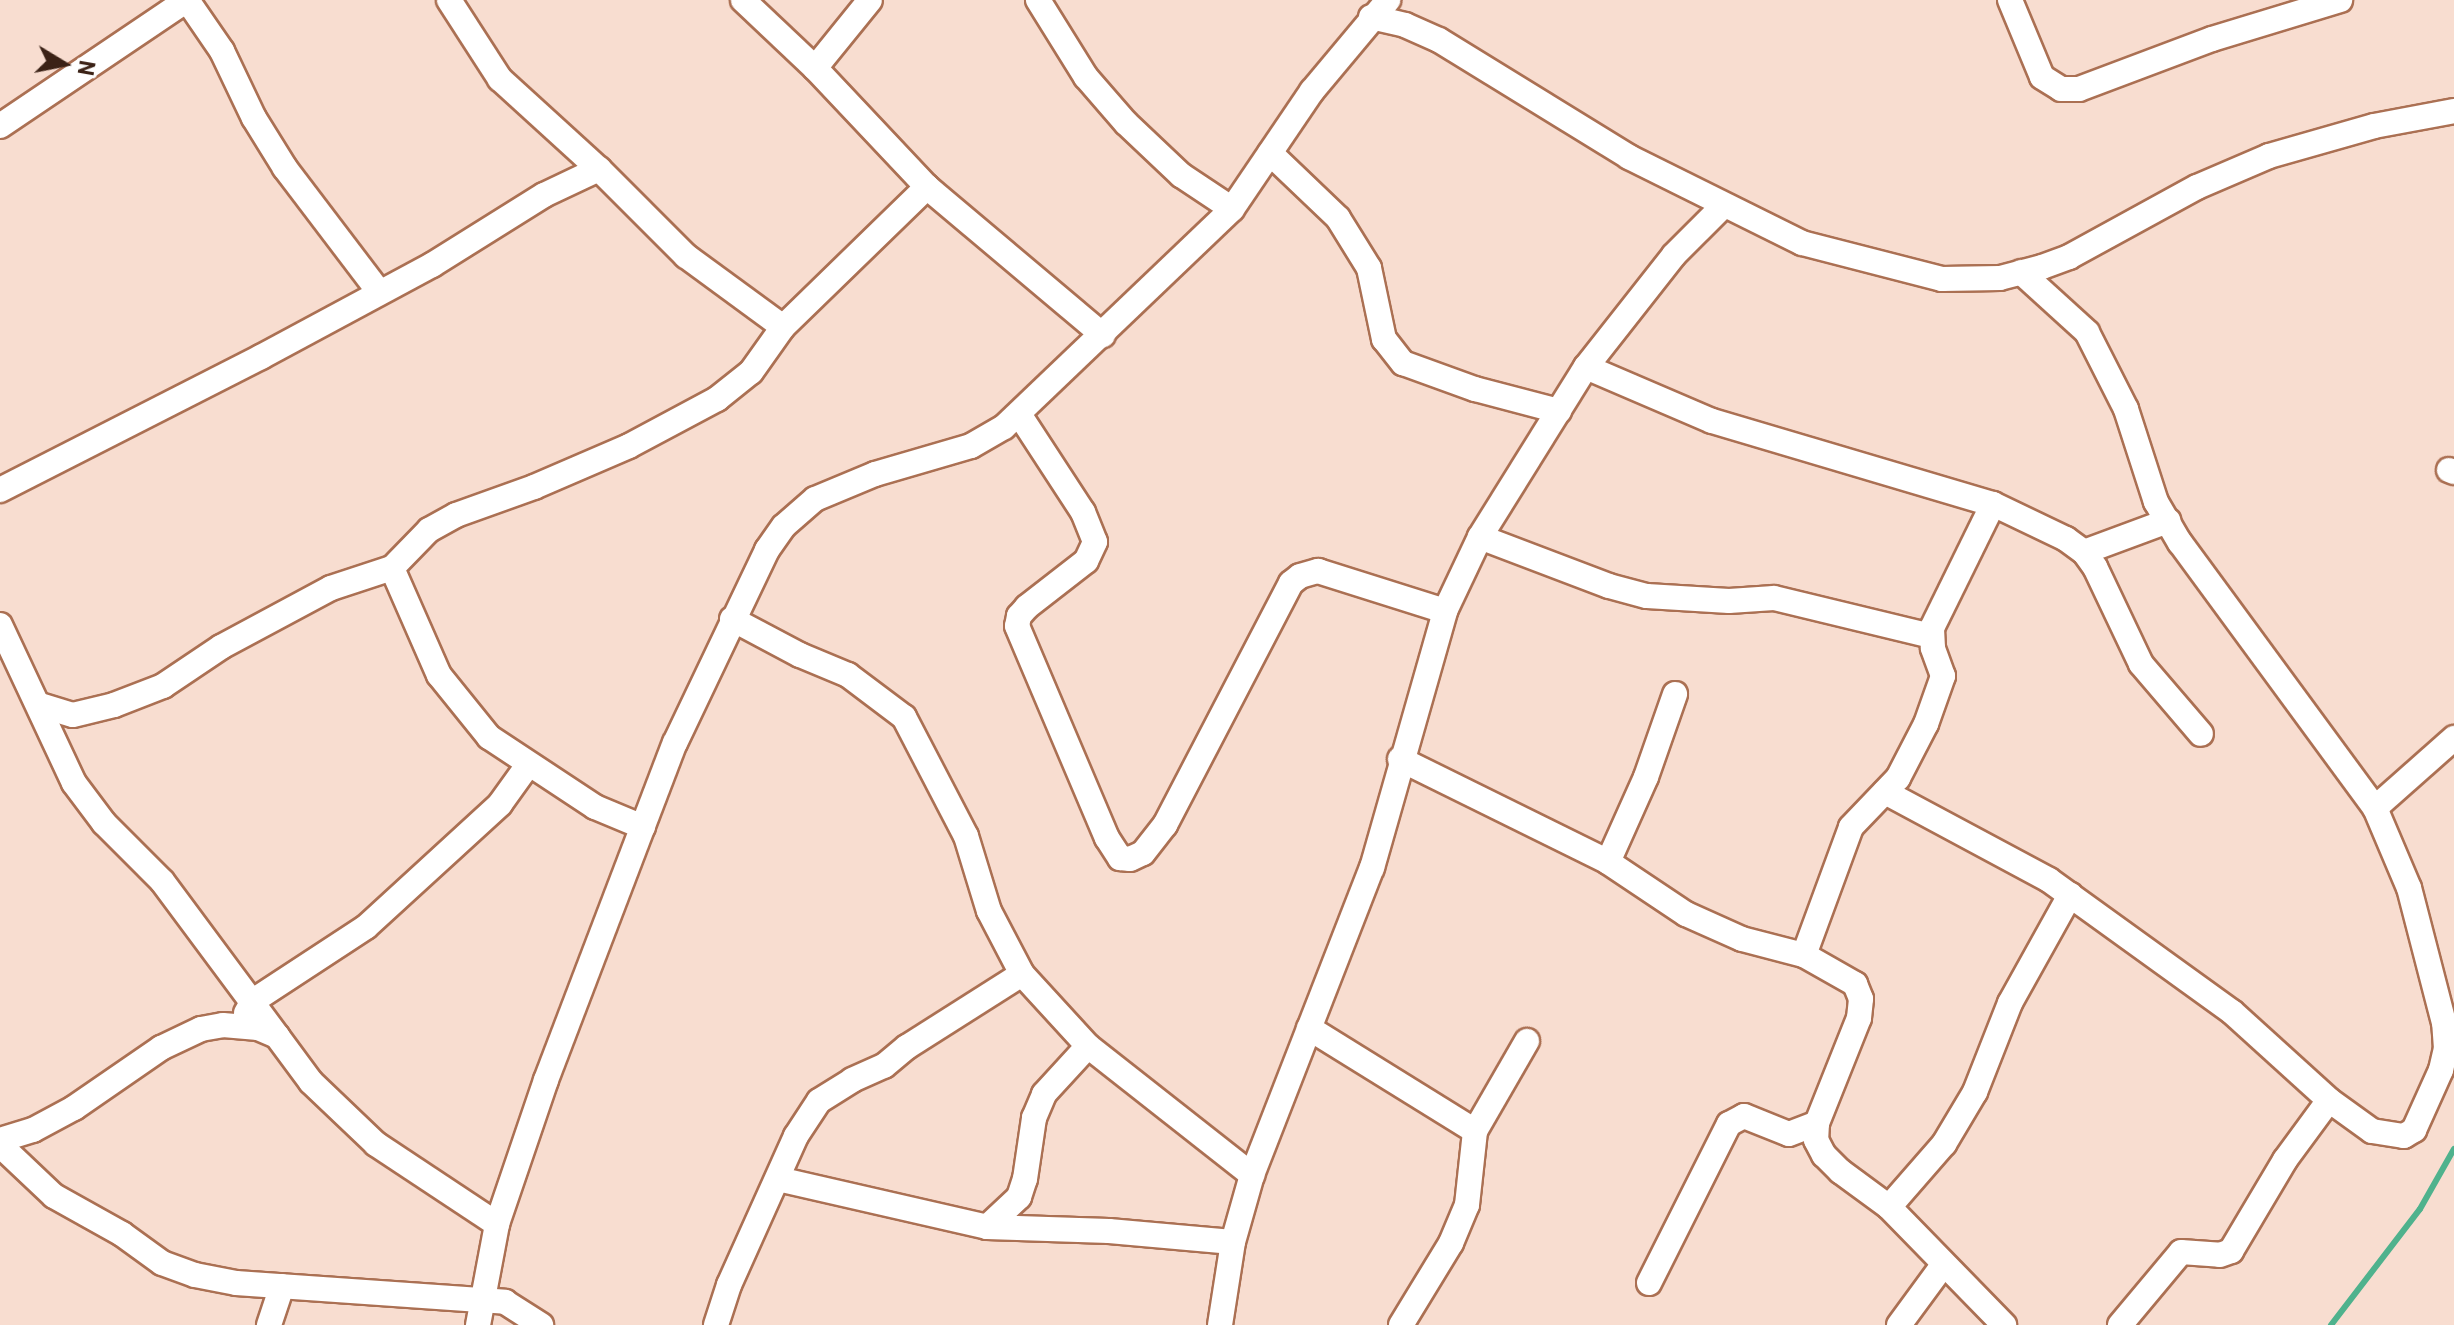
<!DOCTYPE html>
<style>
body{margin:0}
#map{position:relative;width:2454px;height:1325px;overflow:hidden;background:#f8ddd0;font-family:Barlow,sans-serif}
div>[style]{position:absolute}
.stream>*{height:6px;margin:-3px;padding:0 3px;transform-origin:3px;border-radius:3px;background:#4fb28d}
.roads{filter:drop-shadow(2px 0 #ab7053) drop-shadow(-2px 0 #ab7053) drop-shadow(0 2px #ab7053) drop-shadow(0 -2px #ab7053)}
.minor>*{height:24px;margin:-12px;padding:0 12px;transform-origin:12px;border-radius:12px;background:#fff}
span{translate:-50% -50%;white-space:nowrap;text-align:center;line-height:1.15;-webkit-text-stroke:7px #fff;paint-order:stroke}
.north{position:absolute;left:24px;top:24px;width:80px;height:80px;-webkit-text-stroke:6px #fff;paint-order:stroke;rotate:100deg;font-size:22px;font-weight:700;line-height:32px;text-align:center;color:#3b2216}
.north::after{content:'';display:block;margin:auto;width:28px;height:36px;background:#3b2216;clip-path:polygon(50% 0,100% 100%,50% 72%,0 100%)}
</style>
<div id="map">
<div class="stream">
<div style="left:2331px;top:1325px;width:146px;rotate:-52.5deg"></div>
<div style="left:2420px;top:1209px;width:69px;rotate:-60.5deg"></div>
</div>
<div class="roads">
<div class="minor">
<div style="left:187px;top:0;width:62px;rotate:55.5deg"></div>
<div style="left:222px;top:51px;width:74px;rotate:64.5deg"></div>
<div style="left:254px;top:118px;width:59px;rotate:58.2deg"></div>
<div style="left:285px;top:168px;width:156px;rotate:52.8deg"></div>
<div style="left:449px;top:0;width:94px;rotate:57.2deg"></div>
<div style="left:500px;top:79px;width:134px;rotate:42.3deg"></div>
<div style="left:599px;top:169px;width:123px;rotate:45deg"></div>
<div style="left:686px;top:256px;width:120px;rotate:36.2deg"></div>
<div style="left:743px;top:0;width:99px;rotate:43.4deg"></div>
<div style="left:815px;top:68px;width:163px;rotate:46.7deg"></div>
<div style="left:927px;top:187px;width:230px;rotate:40.1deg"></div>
<div style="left:1038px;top:0;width:91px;rotate:58.1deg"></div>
<div style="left:1086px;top:77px;width:61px;rotate:49deg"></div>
<div style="left:1126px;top:123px;width:76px;rotate:43.4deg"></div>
<div style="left:1181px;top:175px;width:61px;rotate:33.7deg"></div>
<div style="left:2010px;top:0;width:83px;rotate:67.4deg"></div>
<div style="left:2042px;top:77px;width:22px;rotate:32deg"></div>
<div style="left:2061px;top:89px;width:18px"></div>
<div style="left:2079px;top:89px;width:142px;rotate:-20.6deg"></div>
<div style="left:2212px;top:39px;width:134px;rotate:-16.9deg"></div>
<div style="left:1371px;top:17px;width:35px;rotate:13deg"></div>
<div style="left:1405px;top:25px;width:37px;rotate:24deg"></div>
<div style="left:1439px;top:40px;width:223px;rotate:31.6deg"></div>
<div style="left:1629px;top:157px;width:193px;rotate:26.4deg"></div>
<div style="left:1802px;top:243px;width:145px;rotate:14.4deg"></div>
<div style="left:1942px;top:279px;width:58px;rotate:-1deg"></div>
<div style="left:2000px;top:278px;width:43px;rotate:-14.7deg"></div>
<div style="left:2042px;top:267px;width:29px;rotate:-20deg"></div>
<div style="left:2069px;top:257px;width:146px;rotate:-28.7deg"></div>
<div style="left:2197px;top:187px;width:78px;rotate:-23.3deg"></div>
<div style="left:2269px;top:156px;width:109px;rotate:-15.9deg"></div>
<div style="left:2374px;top:126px;width:81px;rotate:-10.6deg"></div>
<div style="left:815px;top:68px;width:87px;rotate:-51deg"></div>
<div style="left:0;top:126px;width:225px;rotate:-34deg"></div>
<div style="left:1270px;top:153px;width:94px;rotate:43.7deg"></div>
<div style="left:1338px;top:218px;width:59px;rotate:58.2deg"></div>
<div style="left:1369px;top:268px;width:73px;rotate:78.1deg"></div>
<div style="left:1384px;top:339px;width:31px;rotate:52deg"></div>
<div style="left:1403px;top:363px;width:77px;rotate:19.9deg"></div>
<div style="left:1475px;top:389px;width:87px;rotate:14.7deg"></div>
<div style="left:1586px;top:367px;width:137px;rotate:23.2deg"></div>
<div style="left:1712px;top:421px;width:293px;rotate:16.5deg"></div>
<div style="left:1993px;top:504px;width:81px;rotate:25.6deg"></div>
<div style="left:2066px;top:539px;width:22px;rotate:36deg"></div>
<div style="left:2084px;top:552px;width:19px;rotate:54deg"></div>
<div style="left:2095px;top:567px;width:107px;rotate:64.6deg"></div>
<div style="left:2141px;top:664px;width:92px;rotate:49.4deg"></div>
<div style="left:1019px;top:414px;width:117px;rotate:56.9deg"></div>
<div style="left:1083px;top:512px;width:32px;rotate:68deg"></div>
<div style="left:1095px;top:542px;width:21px;rotate:115deg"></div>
<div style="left:1086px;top:561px;width:75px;rotate:142.1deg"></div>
<div style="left:1027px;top:607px;width:12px;rotate:132deg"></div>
<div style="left:1019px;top:616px;width:10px;rotate:101deg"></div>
<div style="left:1017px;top:626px;width:230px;rotate:67deg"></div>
<div style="left:1107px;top:838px;width:24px;rotate:57deg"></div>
<div style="left:1120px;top:858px;width:10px;rotate:6deg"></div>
<div style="left:1130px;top:859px;width:14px;rotate:-25deg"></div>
<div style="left:1143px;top:853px;width:36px;rotate:-52deg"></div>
<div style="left:1165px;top:825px;width:273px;rotate:-62.5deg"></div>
<div style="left:1291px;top:583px;width:11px;rotate:-38deg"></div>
<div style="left:1300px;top:576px;width:19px;rotate:-16deg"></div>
<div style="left:1318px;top:571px;width:133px;rotate:17.5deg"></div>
<div style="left:2449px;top:470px;width:5px;rotate:22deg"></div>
<div style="left:0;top:490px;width:293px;rotate:-27deg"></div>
<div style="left:261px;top:357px;width:194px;rotate:-28.3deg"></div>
<div style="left:432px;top:265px;width:132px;rotate:-32deg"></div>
<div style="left:544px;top:195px;width:61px;rotate:-25.3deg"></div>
<div style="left:1480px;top:537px;width:138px;rotate:20.8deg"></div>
<div style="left:1609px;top:586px;width:39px;rotate:15deg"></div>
<div style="left:1647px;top:596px;width:82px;rotate:3.5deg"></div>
<div style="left:1729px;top:601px;width:45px;rotate:-3.8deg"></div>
<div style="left:1774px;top:598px;width:162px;rotate:13.6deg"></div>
<div style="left:2084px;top:552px;width:90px;rotate:-20.3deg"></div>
<div style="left:392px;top:568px;width:117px;rotate:66.3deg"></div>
<div style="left:439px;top:675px;width:80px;rotate:51.1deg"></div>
<div style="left:489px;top:737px;width:127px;rotate:33.4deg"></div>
<div style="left:595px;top:807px;width:52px;rotate:22.6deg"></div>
<div style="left:732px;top:619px;width:77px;rotate:27.9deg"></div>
<div style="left:800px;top:655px;width:52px;rotate:22.6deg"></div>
<div style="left:848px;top:675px;width:70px;rotate:36.9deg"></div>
<div style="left:904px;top:717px;width:134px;rotate:62.5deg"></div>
<div style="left:966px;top:836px;width:78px;rotate:73deg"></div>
<div style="left:989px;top:911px;width:71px;rotate:62.4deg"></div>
<div style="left:1022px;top:974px;width:98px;rotate:47.5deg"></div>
<div style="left:1088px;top:1046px;width:209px;rotate:38.2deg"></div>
<div style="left:0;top:625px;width:174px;rotate:64.9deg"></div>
<div style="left:74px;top:783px;width:50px;rotate:53.1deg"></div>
<div style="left:104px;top:823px;width:82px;rotate:45deg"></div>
<div style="left:162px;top:881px;width:193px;rotate:53.4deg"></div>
<div style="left:40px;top:705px;width:34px;rotate:17deg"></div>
<div style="left:73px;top:715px;width:42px;rotate:-13.7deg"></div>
<div style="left:114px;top:705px;width:53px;rotate:-21.2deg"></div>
<div style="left:163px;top:686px;width:70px;rotate:-33.9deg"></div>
<div style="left:221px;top:647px;width:125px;rotate:-28.2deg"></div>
<div style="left:331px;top:588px;width:64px;rotate:-18.2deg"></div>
<div style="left:392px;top:568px;width:53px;rotate:-45.8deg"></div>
<div style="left:429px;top:530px;width:31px;rotate:-29deg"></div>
<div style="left:456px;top:515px;width:83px;rotate:-19.7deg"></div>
<div style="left:534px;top:487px;width:103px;rotate:-23.3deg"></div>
<div style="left:629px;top:446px;width:100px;rotate:-28.1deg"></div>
<div style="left:717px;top:399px;width:43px;rotate:-38.5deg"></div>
<div style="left:751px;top:372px;width:55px;rotate:-54.6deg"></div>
<div style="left:783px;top:327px;width:201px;rotate:-44.2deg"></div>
<div style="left:1400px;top:759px;width:232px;rotate:26.3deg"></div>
<div style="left:1608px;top:862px;width:94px;rotate:33.7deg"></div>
<div style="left:1686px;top:914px;width:61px;rotate:24.1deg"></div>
<div style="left:1742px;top:939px;width:64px;rotate:14.5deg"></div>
<div style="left:1804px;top:955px;width:59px;rotate:29.6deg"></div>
<div style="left:1855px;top:984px;width:16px;rotate:68deg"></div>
<div style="left:1861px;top:999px;width:19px;rotate:96deg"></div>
<div style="left:1859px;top:1018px;width:113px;rotate:111.8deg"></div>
<div style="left:1817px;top:1123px;width:17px;rotate:93deg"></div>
<div style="left:1816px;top:1140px;width:17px;rotate:62deg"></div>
<div style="left:1824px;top:1155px;width:23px;rotate:45deg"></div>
<div style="left:1840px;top:1171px;width:61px;rotate:36.3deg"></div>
<div style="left:1889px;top:1207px;width:165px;rotate:45.7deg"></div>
<div style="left:1885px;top:792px;width:186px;rotate:28.2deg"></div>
<div style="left:2049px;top:880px;width:226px;rotate:35.8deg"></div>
<div style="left:2232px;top:1012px;width:131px;rotate:42.2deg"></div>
<div style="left:2329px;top:1100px;width:53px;rotate:35.8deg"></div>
<div style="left:2372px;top:1131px;width:32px;rotate:9deg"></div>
<div style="left:2404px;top:1136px;width:12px;rotate:-31deg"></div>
<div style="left:2414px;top:1130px;width:66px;rotate:-65.8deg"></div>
<div style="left:2441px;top:1070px;width:22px;rotate:-77deg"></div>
<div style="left:2446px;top:1049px;width:26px;rotate:-94deg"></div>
<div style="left:2444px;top:1023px;width:139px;rotate:-104.5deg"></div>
<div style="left:2409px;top:888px;width:87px;rotate:-113deg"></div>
<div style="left:2375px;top:808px;width:329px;rotate:-126.3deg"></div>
<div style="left:2180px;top:543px;width:48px;rotate:-120.3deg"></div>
<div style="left:2156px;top:502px;width:98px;rotate:-107.9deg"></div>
<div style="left:2126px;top:409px;width:86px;rotate:-116.9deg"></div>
<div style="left:2087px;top:332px;width:89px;rotate:-137.7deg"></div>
<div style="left:2375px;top:808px;width:106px;rotate:-41.5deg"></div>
<div style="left:1608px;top:862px;width:93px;rotate:-65.9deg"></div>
<div style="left:1646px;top:777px;width:88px;rotate:-70.7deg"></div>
<div style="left:1804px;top:955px;width:136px;rotate:-69.8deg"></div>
<div style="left:1851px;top:827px;width:68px;rotate:-46.2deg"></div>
<div style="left:1898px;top:778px;width:61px;rotate:-62.6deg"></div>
<div style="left:1926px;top:724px;width:51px;rotate:-70.5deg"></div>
<div style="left:1943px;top:676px;width:30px;rotate:-110deg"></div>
<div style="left:1933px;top:648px;width:20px;rotate:-93deg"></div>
<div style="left:1932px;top:628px;width:138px;rotate:-63.8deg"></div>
<div style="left:246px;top:1013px;width:14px;rotate:-60deg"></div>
<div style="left:253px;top:1001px;width:135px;rotate:-33.2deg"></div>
<div style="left:366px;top:927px;width:182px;rotate:-42.5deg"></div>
<div style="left:500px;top:804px;width:48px;rotate:-54.3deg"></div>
<div style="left:1309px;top:1028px;width:195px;rotate:31.8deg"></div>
<div style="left:0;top:1140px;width:34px;rotate:-17deg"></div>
<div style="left:33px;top:1130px;width:47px;rotate:-28.2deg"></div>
<div style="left:74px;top:1108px;width:106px;rotate:-34.6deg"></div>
<div style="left:161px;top:1048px;width:44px;rotate:-25.4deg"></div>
<div style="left:201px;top:1029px;width:22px;rotate:-10deg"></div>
<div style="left:223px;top:1025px;width:35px;rotate:5deg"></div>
<div style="left:258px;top:1028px;width:21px;rotate:23deg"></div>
<div style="left:277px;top:1036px;width:57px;rotate:53.5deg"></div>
<div style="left:311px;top:1082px;width:90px;rotate:43.6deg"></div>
<div style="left:376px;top:1144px;width:145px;rotate:33.5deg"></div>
<div style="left:0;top:1145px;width:74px;rotate:43.4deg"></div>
<div style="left:54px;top:1196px;width:78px;rotate:29.2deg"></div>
<div style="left:122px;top:1234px;width:49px;rotate:35.9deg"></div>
<div style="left:162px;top:1263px;width:35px;rotate:20deg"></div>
<div style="left:195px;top:1275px;width:42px;rotate:11deg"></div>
<div style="left:236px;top:1283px;width:270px;rotate:4deg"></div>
<div style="left:505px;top:1302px;width:43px;rotate:32.6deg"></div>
<div style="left:778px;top:1179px;width:214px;rotate:12.9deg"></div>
<div style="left:987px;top:1227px;width:122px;rotate:1.9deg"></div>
<div style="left:1109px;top:1231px;width:124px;rotate:5.1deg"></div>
<div style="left:1889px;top:1207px;width:84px;rotate:-48.9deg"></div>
<div style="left:1944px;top:1144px;width:61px;rotate:-59.2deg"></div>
<div style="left:1975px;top:1092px;width:96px;rotate:-68.5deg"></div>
<div style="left:2010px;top:1003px;width:124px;rotate:-60.9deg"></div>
<div style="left:987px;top:1227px;width:44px;rotate:-43.2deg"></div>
<div style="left:1019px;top:1197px;width:19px;rotate:-72deg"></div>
<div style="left:1025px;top:1179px;width:62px;rotate:-81.6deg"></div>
<div style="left:1034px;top:1118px;width:26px;rotate:-67deg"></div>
<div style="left:1044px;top:1094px;width:65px;rotate:-47.5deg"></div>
<div style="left:1649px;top:1283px;width:178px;rotate:-63.3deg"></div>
<div style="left:1729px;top:1124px;width:17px;rotate:-28deg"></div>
<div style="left:1744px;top:1116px;width:48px;rotate:21.8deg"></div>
<div style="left:1789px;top:1134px;width:30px;rotate:-21deg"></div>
<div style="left:269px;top:1325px;width:41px;rotate:-71.6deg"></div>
<div style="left:478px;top:1325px;width:103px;rotate:-79.3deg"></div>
<div style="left:497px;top:1224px;width:152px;rotate:-71.2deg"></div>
<div style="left:546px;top:1080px;width:361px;rotate:-69.1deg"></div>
<div style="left:675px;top:743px;width:214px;rotate:-64.5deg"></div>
<div style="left:767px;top:550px;width:29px;rotate:-55deg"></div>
<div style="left:784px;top:526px;width:41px;rotate:-41.1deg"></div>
<div style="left:815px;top:499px;width:65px;rotate:-22.6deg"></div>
<div style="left:875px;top:474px;width:100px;rotate:-16.3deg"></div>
<div style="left:971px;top:446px;width:38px;rotate:-30deg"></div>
<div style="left:1004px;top:427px;width:315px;rotate:-43.7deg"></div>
<div style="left:1232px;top:209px;width:143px;rotate:-55.9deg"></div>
<div style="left:1312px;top:91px;width:119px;rotate:-50.1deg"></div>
<div style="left:716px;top:1325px;width:42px;rotate:-72deg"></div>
<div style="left:729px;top:1285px;width:163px;rotate:-65.8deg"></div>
<div style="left:796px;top:1136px;width:42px;rotate:-56.7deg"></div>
<div style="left:819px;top:1101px;width:39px;rotate:-32deg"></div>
<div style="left:852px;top:1080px;width:35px;rotate:-24deg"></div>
<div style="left:884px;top:1066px;width:30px;rotate:-40deg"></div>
<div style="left:907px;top:1047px;width:136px;rotate:-32.4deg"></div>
<div style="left:1220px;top:1325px;width:84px;rotate:-81.1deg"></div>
<div style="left:1233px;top:1242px;width:70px;rotate:-74.2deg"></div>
<div style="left:1252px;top:1175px;width:330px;rotate:-68.7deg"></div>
<div style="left:1372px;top:868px;width:267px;rotate:-74.1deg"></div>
<div style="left:1445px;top:611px;width:82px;rotate:-64.7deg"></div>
<div style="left:1480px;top:537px;width:200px;rotate:-58.1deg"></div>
<div style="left:1586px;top:367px;width:142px;rotate:-51.8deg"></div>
<div style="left:1674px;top:255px;width:69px;rotate:-45deg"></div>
<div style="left:1401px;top:1325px;width:96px;rotate:-58.6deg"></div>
<div style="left:1451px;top:1243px;width:41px;rotate:-67.2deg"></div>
<div style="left:1467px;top:1205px;width:74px;rotate:-83.8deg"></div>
<div style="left:1475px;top:1131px;width:104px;rotate:-60deg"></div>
<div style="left:1899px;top:1325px;width:74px;rotate:-53.7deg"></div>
<div style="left:2120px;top:1325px;width:95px;rotate:-50.1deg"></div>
<div style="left:2181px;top:1252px;width:39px;rotate:4deg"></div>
<div style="left:2220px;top:1255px;width:12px;rotate:-20deg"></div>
<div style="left:2231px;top:1251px;width:106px;rotate:-59.3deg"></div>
<div style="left:2285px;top:1160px;width:74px;rotate:-53.7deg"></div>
</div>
</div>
<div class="north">N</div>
</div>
